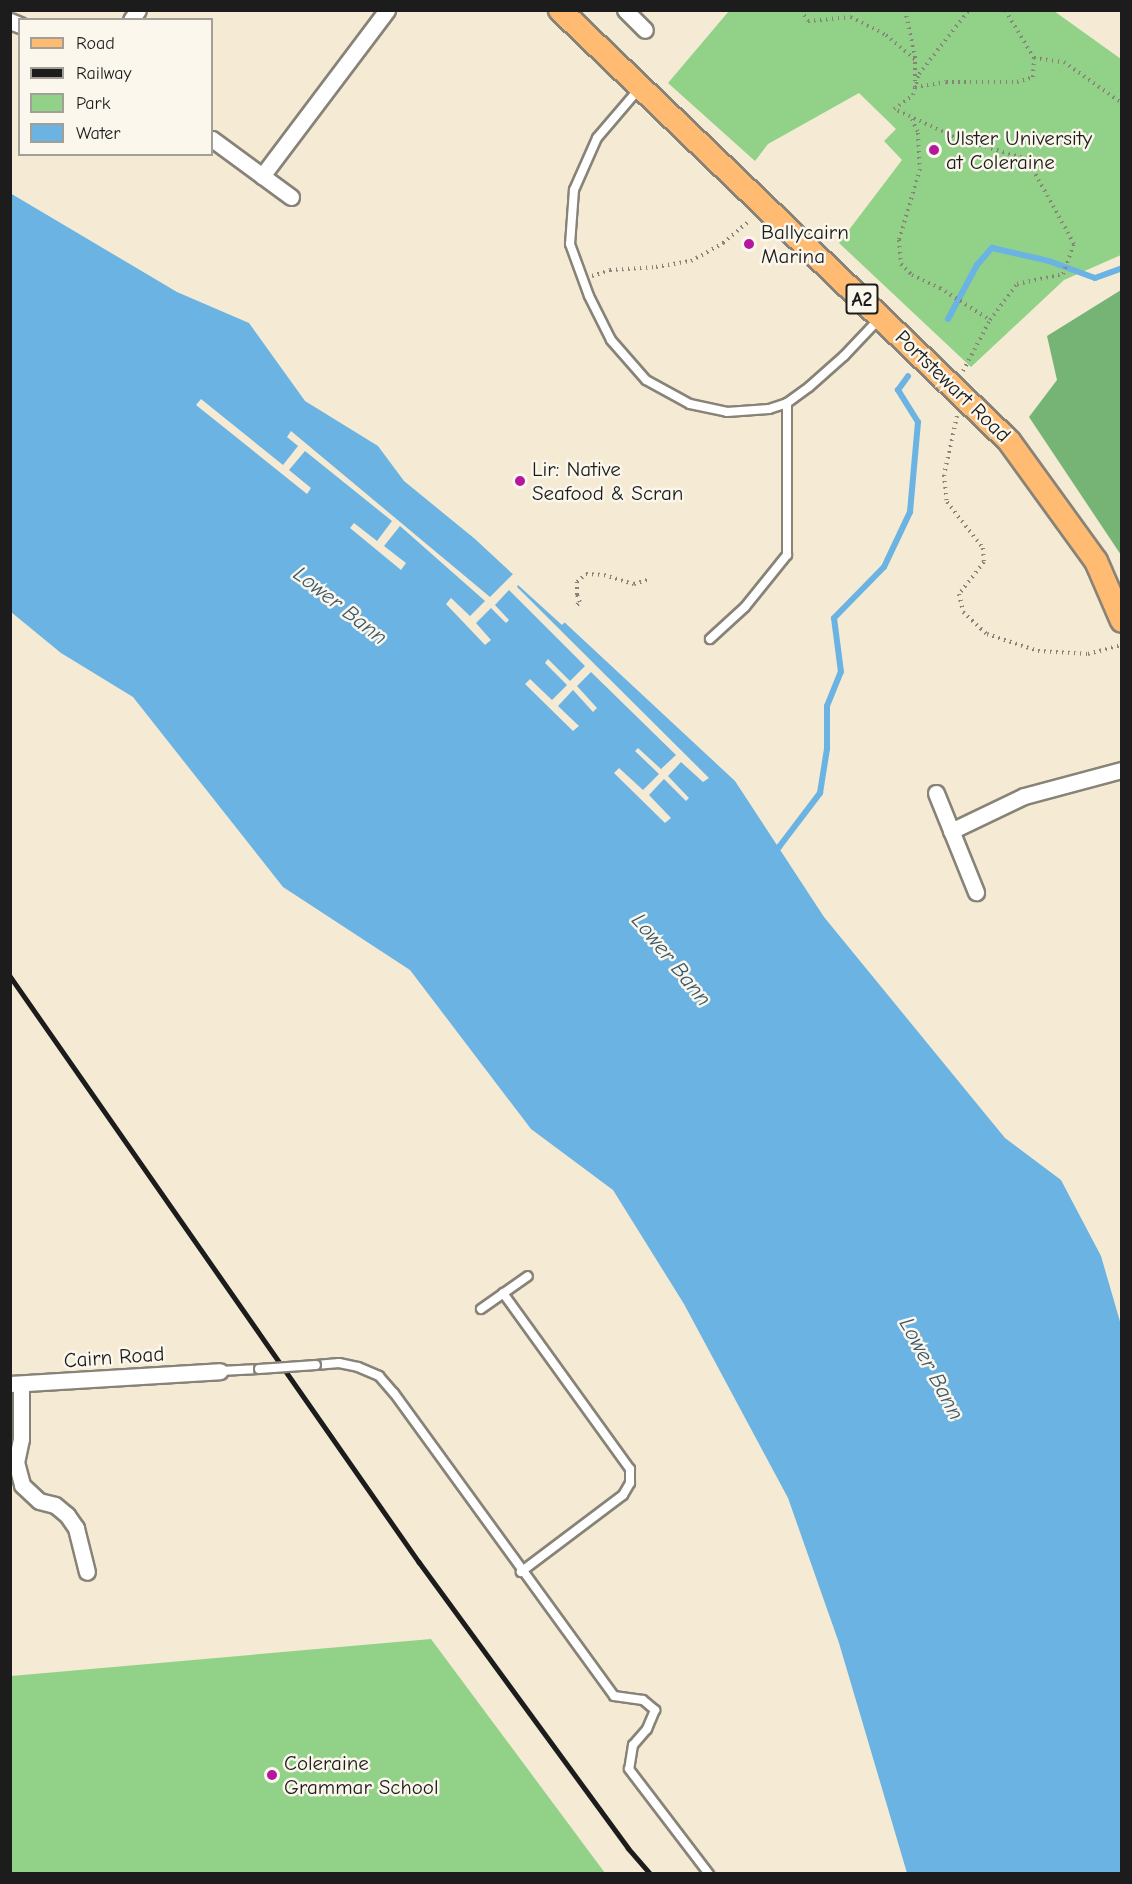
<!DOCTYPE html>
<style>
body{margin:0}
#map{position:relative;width:1132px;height:1884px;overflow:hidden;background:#f5ead3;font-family:"Comic Neue",sans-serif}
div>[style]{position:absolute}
.green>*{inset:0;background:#92d288}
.forest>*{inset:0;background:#75b474}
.water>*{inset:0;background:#6ab3e2}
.pier>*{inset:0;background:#f5ead3}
.stream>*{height:6px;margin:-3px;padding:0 3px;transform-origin:3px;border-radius:3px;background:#6ab3e2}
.path>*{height:4px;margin-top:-2px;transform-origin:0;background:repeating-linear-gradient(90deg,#888378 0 1.5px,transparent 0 6px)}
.roads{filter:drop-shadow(2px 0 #888378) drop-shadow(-2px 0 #888378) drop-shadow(0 2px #888378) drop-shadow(0 -2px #888378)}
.lane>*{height:8px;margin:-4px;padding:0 4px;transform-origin:4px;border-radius:4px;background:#fff}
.street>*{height:15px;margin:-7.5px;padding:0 7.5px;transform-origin:7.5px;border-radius:7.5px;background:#fff}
.primary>*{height:22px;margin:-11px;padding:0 11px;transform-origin:11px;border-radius:11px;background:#febb71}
.rail>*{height:4.5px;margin:-2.25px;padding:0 2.25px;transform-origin:2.25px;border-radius:2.25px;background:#1c1c1c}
.bridges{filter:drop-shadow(2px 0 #888378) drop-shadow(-2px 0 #888378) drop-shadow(0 2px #888378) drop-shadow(0 -2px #888378)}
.lane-bridge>*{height:8px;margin:-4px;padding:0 4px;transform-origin:4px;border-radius:4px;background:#fff}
.dots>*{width:16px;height:16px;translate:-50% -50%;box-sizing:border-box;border:3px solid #fbf7ec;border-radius:50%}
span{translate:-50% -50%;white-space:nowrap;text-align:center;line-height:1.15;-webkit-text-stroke:5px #fbf7ec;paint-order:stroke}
.shield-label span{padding:2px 4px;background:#fbf7ec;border:2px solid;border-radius:4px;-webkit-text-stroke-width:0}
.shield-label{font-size:20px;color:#1c1c1c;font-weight:700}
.poi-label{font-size:21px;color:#1c1c1c}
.left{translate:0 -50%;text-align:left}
.street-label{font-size:21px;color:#1c1c1c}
.water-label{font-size:22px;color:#3b586b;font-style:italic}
.frame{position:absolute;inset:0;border:12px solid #1c1c1c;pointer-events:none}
.legend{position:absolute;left:18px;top:18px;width:195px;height:138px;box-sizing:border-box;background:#fbf7ec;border:2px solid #a29f99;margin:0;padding:8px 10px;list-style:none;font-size:18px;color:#1c1c1c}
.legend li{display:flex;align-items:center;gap:12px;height:30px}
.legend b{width:30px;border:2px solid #a29f99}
</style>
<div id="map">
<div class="green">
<div style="clip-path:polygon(729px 11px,1054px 11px,1121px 59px,1121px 255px,1064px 280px,971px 367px,839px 243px,902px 160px,884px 141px,896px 129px,859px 93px,768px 144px,755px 161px,668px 83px)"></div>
<div style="clip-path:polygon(431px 1639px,605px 1873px,11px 1873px,11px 1676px)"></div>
</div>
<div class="forest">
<div style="clip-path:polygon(1121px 290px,1121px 555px,1029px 417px,1057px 380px,1047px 336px)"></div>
</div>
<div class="water">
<div style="clip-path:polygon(10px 193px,177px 292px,249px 323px,305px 401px,378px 446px,404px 481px,475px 539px,735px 781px,824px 917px,982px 1110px,1005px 1138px,1061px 1180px,1101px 1256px,1121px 1325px,1121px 1873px,907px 1873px,839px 1643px,788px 1498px,684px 1304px,613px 1190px,531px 1129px,410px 970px,283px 887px,133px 697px,61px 653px,11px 612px)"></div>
</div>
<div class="pier">
<div style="clip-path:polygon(201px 399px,283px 465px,298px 446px,287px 437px,291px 431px,490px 597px,514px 573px,567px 620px,562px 625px,518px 585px,517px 587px,709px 778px,703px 782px,681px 762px,668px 776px,689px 798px,686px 801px,664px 779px,649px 795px,671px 818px,665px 823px,614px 773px,619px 768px,643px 790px,659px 774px,635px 751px,638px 748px,661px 769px,676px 755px,591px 672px,577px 686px,597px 708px,593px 712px,573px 690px,558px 706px,579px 726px,573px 731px,525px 684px,530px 679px,552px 700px,567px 685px,545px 663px,548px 659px,570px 681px,585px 666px,509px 590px,495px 605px,509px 620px,506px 623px,491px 608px,476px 623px,491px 640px,485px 645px,446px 604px,451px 598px,470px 616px,485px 601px,400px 526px,384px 546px,406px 563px,401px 570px,350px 528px,354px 523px,377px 541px,392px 521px,305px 451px,289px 470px,311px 488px,307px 494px,196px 405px)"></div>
</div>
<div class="stream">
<div style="left:948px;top:319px;width:61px;rotate:-61.8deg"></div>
<div style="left:977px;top:265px;width:23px;rotate:-49deg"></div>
<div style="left:992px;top:248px;width:58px;rotate:12.8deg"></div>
<div style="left:1049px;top:261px;width:49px;rotate:20.3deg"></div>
<div style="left:1095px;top:278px;width:29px;rotate:-20deg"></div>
<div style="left:772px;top:852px;width:9px;rotate:-36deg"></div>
<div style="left:779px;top:847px;width:68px;rotate:-52.8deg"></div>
<div style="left:820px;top:793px;width:45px;rotate:-81deg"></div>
<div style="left:827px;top:749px;width:43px;rotate:-90deg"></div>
<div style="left:827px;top:706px;width:37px;rotate:-68deg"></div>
<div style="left:841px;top:672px;width:54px;rotate:-97.4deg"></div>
<div style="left:834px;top:618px;width:71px;rotate:-45.6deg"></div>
<div style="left:884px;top:567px;width:61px;rotate:-64.7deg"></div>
<div style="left:910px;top:512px;width:90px;rotate:-84.9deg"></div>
<div style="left:918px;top:422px;width:38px;rotate:-122deg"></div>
<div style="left:898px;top:390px;width:17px;rotate:-54deg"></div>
</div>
<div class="path">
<div style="left:801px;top:10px;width:13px;rotate:58deg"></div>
<div style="left:808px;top:21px;width:43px;rotate:-5.3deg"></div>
<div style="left:851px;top:17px;width:39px;rotate:27deg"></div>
<div style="left:886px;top:35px;width:38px;rotate:40deg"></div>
<div style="left:905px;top:10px;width:47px;rotate:77.7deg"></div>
<div style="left:915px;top:56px;width:31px;rotate:90deg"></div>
<div style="left:915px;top:87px;width:31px;rotate:-9deg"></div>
<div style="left:946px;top:82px;width:71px"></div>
<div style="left:1017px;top:82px;width:17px;rotate:-17deg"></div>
<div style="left:1033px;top:77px;width:19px;rotate:-87deg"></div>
<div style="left:1034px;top:58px;width:56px;rotate:-121.1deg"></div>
<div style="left:1034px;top:58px;width:30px;rotate:8deg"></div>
<div style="left:1064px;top:62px;width:71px;rotate:35.3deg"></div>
<div style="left:912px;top:119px;width:15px;rotate:67deg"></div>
<div style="left:918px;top:133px;width:36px;rotate:87deg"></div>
<div style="left:920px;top:169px;width:74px;rotate:106.5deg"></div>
<div style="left:899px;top:240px;width:24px;rotate:85deg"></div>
<div style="left:901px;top:264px;width:16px;rotate:45deg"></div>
<div style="left:912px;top:275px;width:31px;rotate:25deg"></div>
<div style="left:940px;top:288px;width:59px;rotate:32.6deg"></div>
<div style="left:592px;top:276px;width:19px;rotate:-18deg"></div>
<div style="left:610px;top:270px;width:46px;rotate:-3.7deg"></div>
<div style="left:656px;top:267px;width:36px;rotate:-10deg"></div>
<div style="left:691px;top:261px;width:37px;rotate:-29deg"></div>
<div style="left:723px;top:243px;width:35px;rotate:-40deg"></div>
<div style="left:963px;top:371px;width:58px;rotate:-62.1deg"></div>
<div style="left:990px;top:320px;width:45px;rotate:-53.1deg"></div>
<div style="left:1017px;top:284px;width:47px;rotate:-12.3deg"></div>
<div style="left:1063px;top:274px;width:32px;rotate:-70deg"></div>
<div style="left:1074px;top:244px;width:97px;rotate:-118.9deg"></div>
<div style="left:1027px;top:159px;width:71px;rotate:-163.6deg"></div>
<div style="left:959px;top:139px;width:72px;rotate:-155.2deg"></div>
<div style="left:894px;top:109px;width:24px;rotate:-36deg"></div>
<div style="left:913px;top:95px;width:22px;rotate:-74deg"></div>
<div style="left:919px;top:74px;width:81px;rotate:-52deg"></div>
<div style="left:957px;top:416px;width:60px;rotate:102.4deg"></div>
<div style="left:944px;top:475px;width:27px;rotate:84deg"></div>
<div style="left:947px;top:502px;width:58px;rotate:52deg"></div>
<div style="left:983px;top:548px;width:14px;rotate:86deg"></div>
<div style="left:984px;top:562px;width:41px;rotate:128deg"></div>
<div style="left:959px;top:594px;width:18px;rotate:77deg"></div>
<div style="left:963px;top:612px;width:33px;rotate:43deg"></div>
<div style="left:987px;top:634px;width:54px;rotate:18.4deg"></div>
<div style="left:1038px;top:651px;width:50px;rotate:3.4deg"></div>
<div style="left:1088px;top:654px;width:35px;rotate:-15deg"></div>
<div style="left:577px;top:605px;width:4px;rotate:-45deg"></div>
<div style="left:580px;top:602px;width:8px;rotate:-113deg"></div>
<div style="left:577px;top:595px;width:13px;rotate:-90deg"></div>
<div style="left:577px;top:582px;width:12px;rotate:-42deg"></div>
<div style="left:586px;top:574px;width:18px;rotate:3deg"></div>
<div style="left:604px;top:575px;width:31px;rotate:17deg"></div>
<div style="left:634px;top:584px;width:16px;rotate:-18deg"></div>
</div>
<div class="roads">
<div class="lane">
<div style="left:638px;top:90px;width:63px;rotate:130.5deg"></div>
<div style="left:597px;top:138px;width:57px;rotate:113.9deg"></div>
<div style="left:574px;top:190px;width:54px;rotate:94.2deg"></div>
<div style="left:570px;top:244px;width:55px;rotate:69.9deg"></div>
<div style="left:589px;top:296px;width:49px;rotate:63.4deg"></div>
<div style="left:611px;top:340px;width:53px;rotate:48.8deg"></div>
<div style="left:646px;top:380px;width:50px;rotate:28.6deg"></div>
<div style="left:690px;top:404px;width:38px;rotate:12deg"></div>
<div style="left:727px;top:412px;width:42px;rotate:-4.1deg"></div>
<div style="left:769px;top:409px;width:19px;rotate:-18deg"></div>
<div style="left:787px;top:403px;width:27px;rotate:-36deg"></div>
<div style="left:809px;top:387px;width:47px;rotate:-41.5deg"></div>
<div style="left:844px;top:356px;width:51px;rotate:-46.6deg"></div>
<div style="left:710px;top:639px;width:47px;rotate:-42.4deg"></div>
<div style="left:745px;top:607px;width:67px;rotate:-51.1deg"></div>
<div style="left:787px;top:555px;width:152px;rotate:-90deg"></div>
<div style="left:503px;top:1293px;width:217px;rotate:54.2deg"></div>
<div style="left:630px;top:1469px;width:14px;rotate:90deg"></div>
<div style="left:630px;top:1483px;width:14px;rotate:120deg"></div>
<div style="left:623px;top:1495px;width:128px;rotate:143deg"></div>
<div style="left:481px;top:1309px;width:57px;rotate:-35.1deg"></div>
<div style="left:316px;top:1365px;width:23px;rotate:-5deg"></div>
<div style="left:339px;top:1363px;width:19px;rotate:12deg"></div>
<div style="left:358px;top:1367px;width:23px;rotate:23deg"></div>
<div style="left:379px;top:1376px;width:23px;rotate:49deg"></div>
<div style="left:394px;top:1393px;width:374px;rotate:54deg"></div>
<div style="left:614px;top:1696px;width:29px;rotate:8deg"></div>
<div style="left:643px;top:1700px;width:16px;rotate:40deg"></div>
<div style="left:655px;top:1710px;width:21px;rotate:113deg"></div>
<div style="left:647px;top:1729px;width:21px;rotate:131deg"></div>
<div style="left:633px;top:1745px;width:24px;rotate:99deg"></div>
<div style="left:629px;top:1769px;width:132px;rotate:52.7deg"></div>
<div style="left:220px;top:1371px;width:39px;rotate:-3deg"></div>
</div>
<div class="street">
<div style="left:625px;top:10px;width:28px;rotate:45deg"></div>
<div style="left:131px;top:20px;width:12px;rotate:-55deg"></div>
<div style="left:10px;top:21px;width:11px;rotate:22deg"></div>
<div style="left:212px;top:139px;width:98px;rotate:36.3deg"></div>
<div style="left:262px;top:176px;width:208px;rotate:-53deg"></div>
<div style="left:936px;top:793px;width:107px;rotate:68deg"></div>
<div style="left:951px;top:831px;width:81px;rotate:-25.6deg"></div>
<div style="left:1024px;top:796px;width:101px;rotate:-14.9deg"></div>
<div style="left:10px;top:1384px;width:210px;rotate:-3.5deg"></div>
<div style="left:21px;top:1384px;width:55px;rotate:90deg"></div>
<div style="left:21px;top:1439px;width:24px;rotate:102deg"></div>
<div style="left:16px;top:1462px;width:24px;rotate:75deg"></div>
<div style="left:22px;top:1485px;width:23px;rotate:43deg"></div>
<div style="left:39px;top:1501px;width:16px;rotate:14deg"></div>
<div style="left:55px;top:1505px;width:16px;rotate:40deg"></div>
<div style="left:67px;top:1515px;width:16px;rotate:55deg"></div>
<div style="left:76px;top:1528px;width:45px;rotate:76deg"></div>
</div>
<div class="primary">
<div style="left:560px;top:10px;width:622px;rotate:43.83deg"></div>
<div style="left:1009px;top:441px;width:148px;rotate:54.1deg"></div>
<div style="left:1096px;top:561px;width:65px;rotate:66.6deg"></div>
</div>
</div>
<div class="rail">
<div style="left:10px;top:976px;width:715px;rotate:55.09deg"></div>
<div style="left:419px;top:1562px;width:354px;rotate:53.8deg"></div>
<div style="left:628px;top:1848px;width:35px;rotate:49deg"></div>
</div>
<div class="bridges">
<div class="lane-bridge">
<div style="left:259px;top:1369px;width:57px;rotate:-4deg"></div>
</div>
</div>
<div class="dots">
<div style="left:934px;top:150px;background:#b5179e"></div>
<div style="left:749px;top:244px;background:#b5179e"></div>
<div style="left:520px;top:481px;background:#b5179e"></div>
<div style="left:272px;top:1775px;background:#b5179e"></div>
</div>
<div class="shield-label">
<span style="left:862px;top:299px">A2</span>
</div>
<div class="poi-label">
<span class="left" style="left:946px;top:150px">Ulster University<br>at Coleraine</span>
<span class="left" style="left:761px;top:244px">Ballycairn<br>Marina</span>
<span class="left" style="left:532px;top:481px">Lir: Native<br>Seafood &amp; Scran</span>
<span class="left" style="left:284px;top:1775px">Coleraine<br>Grammar School</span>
</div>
<div class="street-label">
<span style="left:953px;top:386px;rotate:44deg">Portstewart Road</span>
<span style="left:114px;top:1357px;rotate:-4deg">Cairn Road</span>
</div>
<div class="water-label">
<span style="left:340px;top:606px;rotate:38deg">Lower Bann</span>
<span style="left:671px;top:960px;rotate:51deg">Lower Bann</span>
<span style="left:931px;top:1369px;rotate:62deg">Lower Bann</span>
</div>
<div class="frame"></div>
<ul class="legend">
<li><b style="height:8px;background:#febb71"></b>Road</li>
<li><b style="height:8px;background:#1c1c1c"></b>Railway</li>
<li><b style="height:16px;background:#92d288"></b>Park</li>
<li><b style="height:16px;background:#6ab3e2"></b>Water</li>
</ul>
</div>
